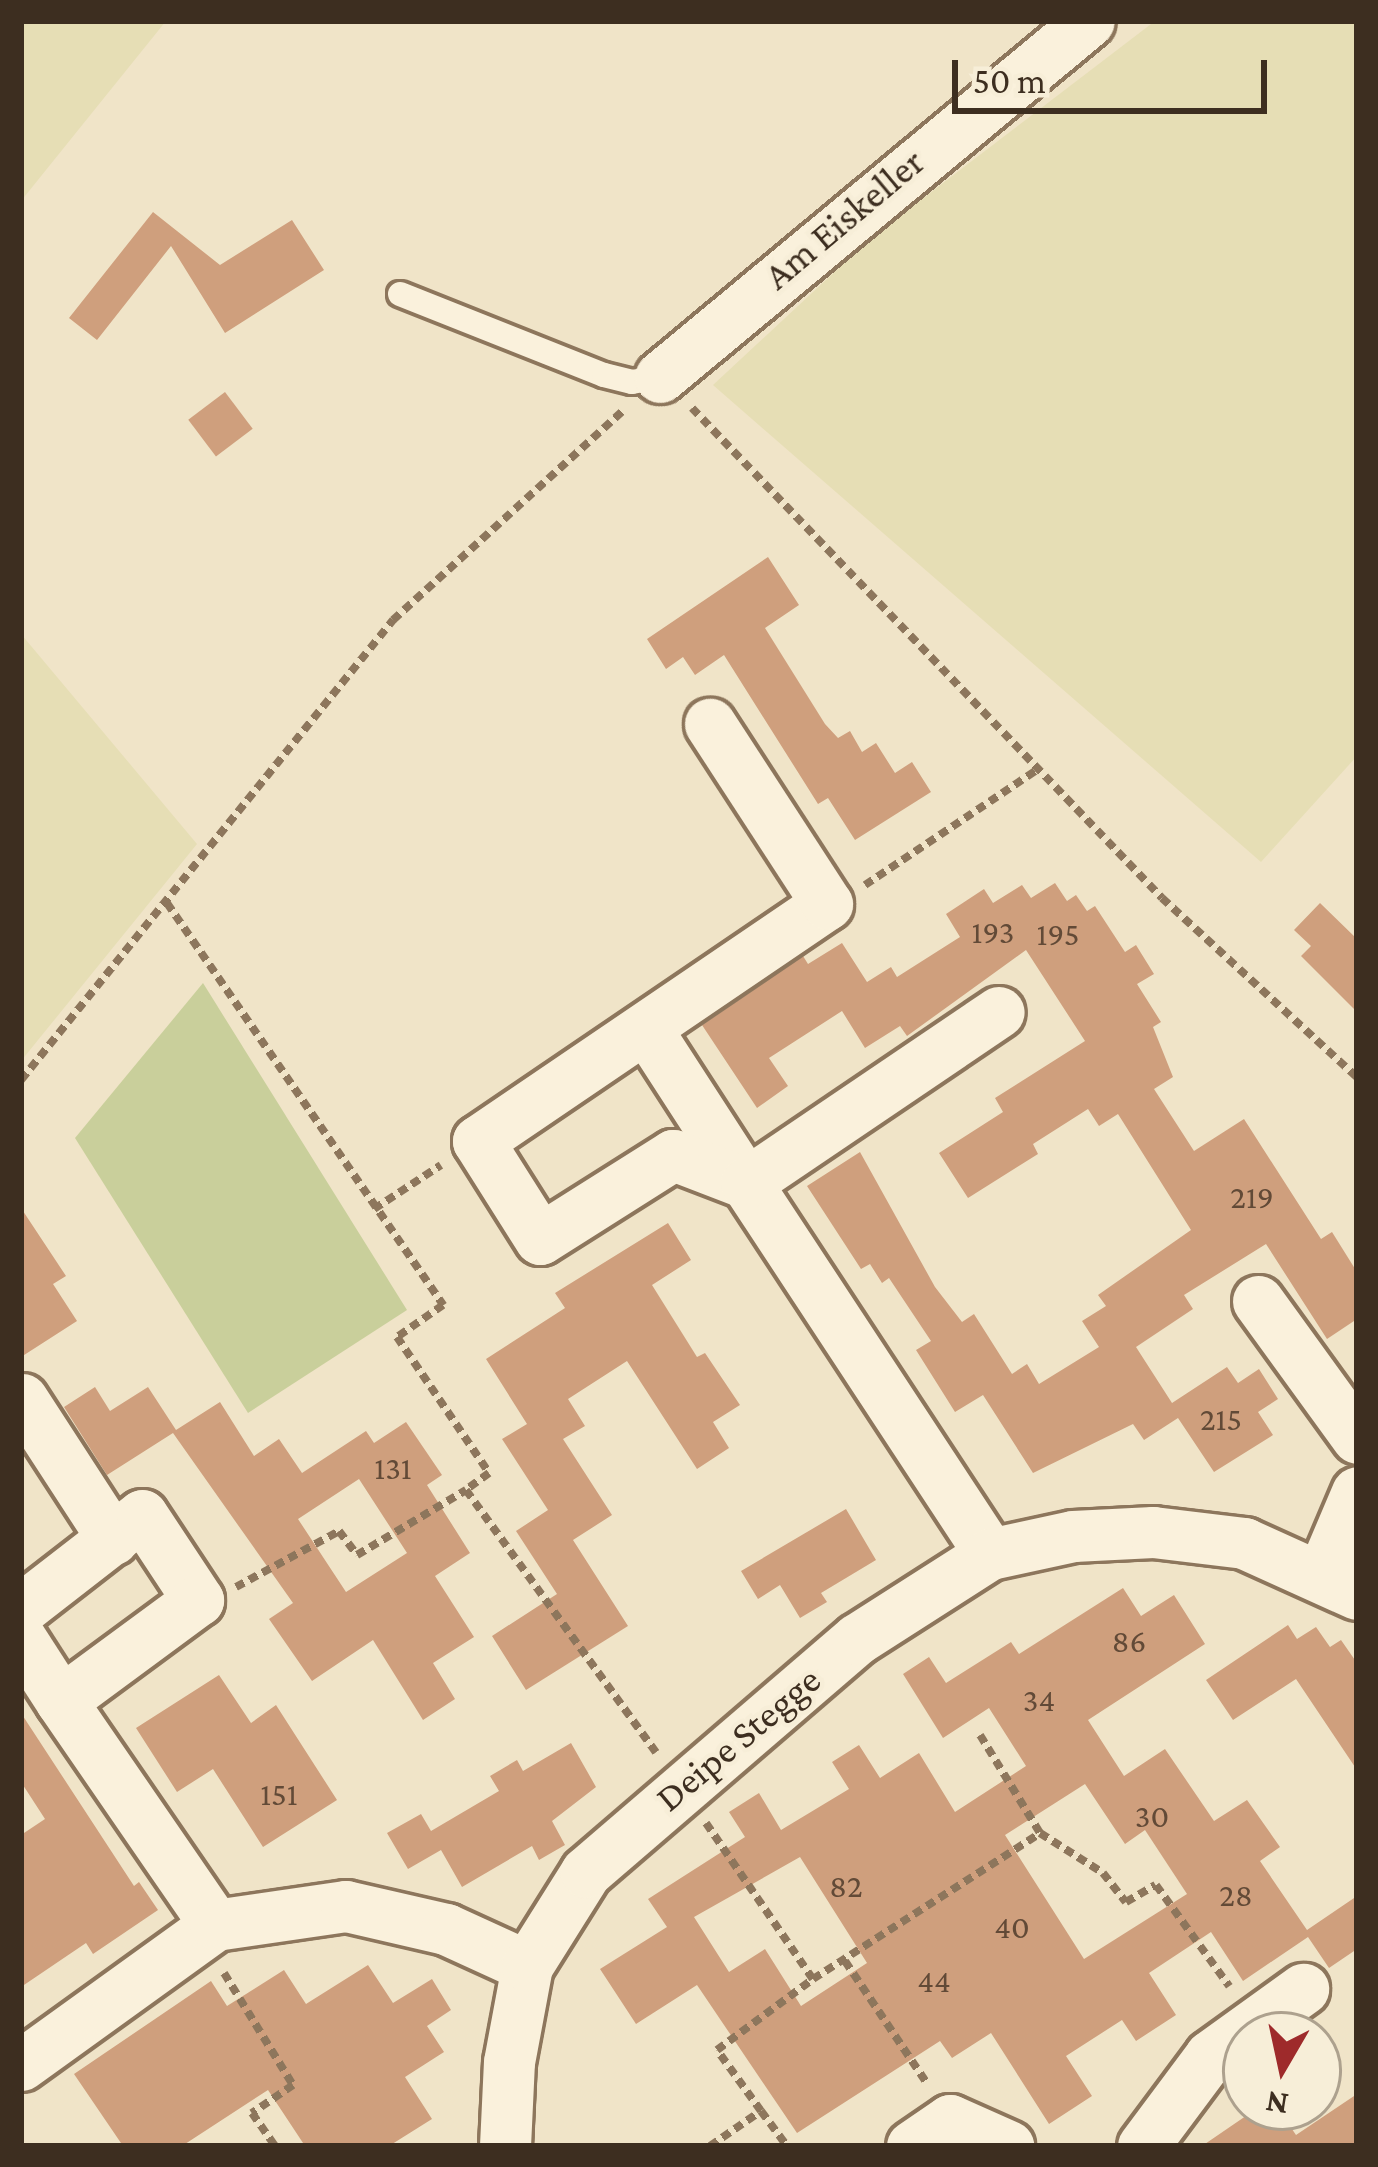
<!DOCTYPE html>
<style>
body{margin:0}
#map{position:relative;width:1378px;height:2167px;overflow:hidden;background:#f0e4c8;font-family:"Crimson Pro",serif}
div>[style]{position:absolute}
.farmland>*{inset:0;background:#e6deb5}
.green>*{inset:0;background:#c9cf9b}
.building>*{inset:0;background:#cf9f7d;transform-origin:0 0}
.path>*{height:8px;margin-top:-4px;transform-origin:0;background:repeating-linear-gradient(90deg,#8d765c 0 9px,transparent 0 15px)}
.roads{filter:drop-shadow(3px 0 #8d765c) drop-shadow(-3px 0 #8d765c) drop-shadow(0 3px #8d765c) drop-shadow(0 -3px #8d765c)}
.service>*{height:24px;margin:-12px;padding:0 12px;transform-origin:12px;border-radius:12px;background:#faf1dc}
.minor>*{height:51px;margin:-25.5px;padding:0 25.5px;transform-origin:25.5px;border-radius:25.5px;background:#faf1dc}
span{translate:-50% -50%;white-space:nowrap;text-align:center;line-height:1.15;-webkit-text-stroke:9px #f7eed8;paint-order:stroke}
.number-label{font-size:33px;color:#624a37}
.number-label span{-webkit-text-stroke-width:0}
.street-label{font-size:39px;color:#3d2e20}
.frame{position:absolute;inset:0;border:24px solid #3d2e20;pointer-events:none}
.north{position:absolute;left:1222px;top:2011px;width:120px;height:120px;box-sizing:border-box;background:#f7eed8;border:3px solid #ada18e;border-radius:50%;rotate:189deg;font-size:33px;font-weight:700;line-height:48px;text-align:center;color:#3d2e20}
.north::after{content:'';display:block;margin:auto;width:42px;height:54px;background:#9e2a2b;clip-path:polygon(50% 0,100% 100%,50% 72%,0 100%)}
.scale{position:absolute;left:952px;top:60px;width:315px;height:54px;box-sizing:border-box;border:6px solid #3d2e20;border-top:0;padding-left:15px;font-size:36px;line-height:42px;white-space:nowrap;color:#3d2e20;-webkit-text-stroke:9px #f7eed8;paint-order:stroke}
</style>
<div id="map">
<div class="farmland">
<div style="clip-path:polygon(21px 21px,166px 21px,21px 201px)"></div>
<div style="clip-path:polygon(1155px 21px,1357px 21px,1357px 756px,1261px 862px,713px 385px,871px 238px)"></div>
<div style="clip-path:polygon(21px 634px,197px 844px,21px 1061px)"></div>
</div>
<div class="green">
<div style="clip-path:polygon(203px 983px,407px 1310px,248px 1413px,75px 1138px)"></div>
</div>
<div class="building">
<div style="clip-path:polygon(153px 212px,220px 265px,292px 220px,324px 270px,225px 333px,171px 246px,97px 340px,69px 318px)"></div>
<div style="left:225px;top:392px;width:46px;height:46px;rotate:53deg"></div>
<div style="clip-path:polygon(768px 557px,799px 605px,765px 628px,825px 724px,838px 738px,850px 731px,862px 752px,876px 743px,895px 773px,912px 762px,931px 792px,855px 840px,828px 798px,818px 804px,724px 655px,695px 675px,683px 657px,666px 669px,647px 639px)"></div>
<div style="clip-path:polygon(1055px 883px,1067px 901px,1076px 895px,1087px 911px,1095px 906px,1125px 952px,1136px 945px,1154px 974px,1137px 984px,1161px 1022px,1153px 1027px,1173px 1077px,1154px 1089px,1194px 1151px,1244px 1119px,1321px 1239px,1332px 1232px,1357px 1272px,1357px 1319px,1327px 1339px,1266px 1244px,1184px 1295px,1193px 1309px,1136px 1347px,1172px 1403px,1227px 1367px,1238px 1383px,1259px 1369px,1278px 1399px,1258px 1412px,1273px 1435px,1214px 1472px,1178px 1418px,1144px 1440px,1133px 1424px,1033px 1473px,983px 1395px,955px 1412px,916px 1350px,931px 1341px,889px 1278px,882px 1283px,870px 1264px,861px 1269px,807px 1186px,860px 1152px,935px 1287px,962px 1322px,974px 1314px,1012px 1374px,1027px 1364px,1039px 1384px,1099px 1347px,1082px 1321px,1106px 1306px,1098px 1295px,1191px 1230px,1118px 1114px,1099px 1126px,1088px 1109px,1033px 1144px,1038px 1154px,968px 1198px,939px 1153px,1003px 1112px,995px 1098px,1085px 1041px,1026px 950px,907px 1036px,900px 1026px,865px 1048px,842px 1011px,769px 1058px,788px 1086px,757px 1108px,702px 1025px,803px 956px,808px 964px,842px 943px,867px 982px,891px 967px,897px 977px,960px 937px,946px 914px,984px 889px,993px 903px,1022px 885px,1031px 898px)"></div>
<div style="clip-path:polygon(1320px 903px,1357px 939px,1357px 1012px,1301px 956px,1311px 946px,1294px 930px)"></div>
<div style="clip-path:polygon(21px 1208px,66px 1276px,53px 1284px,77px 1321px,21px 1357px)"></div>
<div style="clip-path:polygon(668px 1223px,691px 1260px,652px 1285px,697px 1357px,705px 1353px,740px 1405px,713px 1422px,729px 1448px,697px 1469px,627px 1361px,568px 1399px,585px 1426px,563px 1439px,612px 1515px,573px 1540px,628px 1626px,526px 1690px,492px 1636px,557px 1594px,516px 1531px,548px 1510px,502px 1439px,527px 1424px,486px 1359px,565px 1308px,555px 1293px)"></div>
<div style="clip-path:polygon(evenodd,95px 1387px,110px 1411px,148px 1387px,176px 1430px,220px 1402px,254px 1456px,279px 1439px,302px 1473px,366px 1431px,374px 1443px,406px 1422px,442px 1475px,427px 1485px,470px 1553px,435px 1576px,474px 1637px,433px 1663px,455px 1699px,423px 1720px,373px 1640px,312px 1681px,269px 1619px,293px 1603px,173px 1433px,107px 1475px,64px 1407px,95px 1387px,359px 1479px,407px 1553px,346px 1592px,298px 1519px,359px 1479px)"></div>
<div style="clip-path:polygon(846px 1509px,876px 1560px,821px 1593px,827px 1602px,800px 1618px,780px 1585px,758px 1599px,741px 1571px)"></div>
<div style="clip-path:polygon(evenodd,1123px 1588px,1141px 1616px,1174px 1595px,1205px 1644px,1088px 1720px,1124px 1776px,1165px 1749px,1214px 1821px,1247px 1800px,1280px 1847px,1260px 1861px,1307px 1930px,1357px 1896px,1357px 1949px,1329px 1968px,1308px 1937px,1243px 1981px,1211px 1932px,1149px 1973px,1176px 2015px,1136px 2041px,1122px 2020px,1066px 2056px,1092px 2096px,1049px 2124px,991px 2033px,952px 2058px,940px 2041px,797px 2133px,697px 1985px,636px 2024px,600px 1969px,667px 1927px,648px 1899px,745px 1837px,729px 1812px,759px 1793px,781px 1830px,849px 1789px,832px 1762px,859px 1745px,880px 1778px,919px 1753px,955px 1812px,1026px 1766px,989px 1708px,943px 1738px,903px 1674px,929px 1657px,946px 1683px,1011px 1642px,1019px 1654px,1123px 1588px,1085px 1784px,1125px 1844px,1145px 1830px,1187px 1894px,1084px 1959px,1005px 1835px,1085px 1784px,1123px 1588px,800px 1857px,867px 1963px,801px 2006px,765px 1949px,729px 1972px,694px 1917px,800px 1857px)"></div>
<div style="clip-path:polygon(1288px 1625px,1297px 1639px,1316px 1627px,1330px 1647px,1341px 1640px,1357px 1663px,1357px 1770px,1296px 1679px,1233px 1720px,1206px 1680px)"></div>
<div style="clip-path:polygon(219px 1675px,251px 1723px,276px 1705px,337px 1800px,263px 1847px,213px 1769px,177px 1792px,136px 1728px)"></div>
<div style="clip-path:polygon(21px 1713px,134px 1886px,139px 1882px,158px 1910px,93px 1954px,86px 1943px,21px 1987px,21px 1835px,45px 1819px,21px 1782px)"></div>
<div style="clip-path:polygon(571px 1743px,596px 1787px,552px 1821px,565px 1845px,539px 1860px,532px 1846px,462px 1887px,441px 1850px,408px 1869px,387px 1833px,421px 1814px,431px 1831px,499px 1791px,490px 1776px,517px 1760px,523px 1771px)"></div>
<div style="clip-path:polygon(368px 1965px,393px 2003px,432px 1979px,451px 2010px,427px 2026px,444px 2052px,405px 2077px,432px 2119px,389px 2146px,305px 2146px,268px 2090px,182px 2146px,123px 2146px,74px 2074px,211px 1981px,227px 2006px,284px 1970px,306px 2004px)"></div>
<div style="clip-path:polygon(1357px 2094px,1357px 2146px,1202px 2146px,1259px 2107px,1277px 2107px,1296px 2135px)"></div>
</div>
<div class="path">
<div style="left:692px;top:408px;width:679px;rotate:46.19deg"></div>
<div style="left:1162px;top:898px;width:265px;rotate:42.6deg"></div>
<div style="left:865px;top:885px;width:208px;rotate:-33.8deg"></div>
<div style="left:167px;top:903px;width:488px;rotate:55.5deg"></div>
<div style="left:443px;top:1305px;width:56px;rotate:145.2deg"></div>
<div style="left:397px;top:1337px;width:164px;rotate:55.9deg"></div>
<div style="left:489px;top:1473px;width:29px;rotate:144deg"></div>
<div style="left:466px;top:1490px;width:324px;rotate:54.1deg"></div>
<div style="left:21px;top:1080px;width:592px;rotate:-51.04deg"></div>
<div style="left:393px;top:620px;width:312px;rotate:-42.3deg"></div>
<div style="left:374px;top:1209px;width:80px;rotate:-33.3deg"></div>
<div style="left:236px;top:1587px;width:117px;rotate:-28.5deg"></div>
<div style="left:339px;top:1531px;width:30px;rotate:53deg"></div>
<div style="left:357px;top:1555px;width:127px;rotate:-30.8deg"></div>
<div style="left:980px;top:1735px;width:115px;rotate:58.5deg"></div>
<div style="left:706px;top:1823px;width:189px;rotate:55.6deg"></div>
<div style="left:813px;top:1979px;width:270px;rotate:-32.7deg"></div>
<div style="left:1040px;top:1833px;width:75px;rotate:32.4deg"></div>
<div style="left:1103px;top:1873px;width:37px;rotate:52deg"></div>
<div style="left:1126px;top:1902px;width:34px;rotate:-30deg"></div>
<div style="left:1156px;top:1885px;width:125px;rotate:54.1deg"></div>
<div style="left:845px;top:1961px;width:149px;rotate:56.2deg"></div>
<div style="left:224px;top:1973px;width:132px;rotate:58.4deg"></div>
<div style="left:293px;top:2085px;width:50px;rotate:145.7deg"></div>
<div style="left:252px;top:2113px;width:40px;rotate:55.1deg"></div>
<div style="left:761px;top:2111px;width:75px;rotate:-125.8deg"></div>
<div style="left:717px;top:2050px;width:119px;rotate:-36.5deg"></div>
<div style="left:710px;top:2146px;width:62px;rotate:-34.5deg"></div>
<div style="left:761px;top:2111px;width:44px;rotate:53.4deg"></div>
</div>
<div class="roads">
<div class="service">
<div style="left:400px;top:294px;width:219px;rotate:21.7deg"></div>
<div style="left:604px;top:375px;width:29px;rotate:14deg"></div>
<div style="left:632px;top:382px;width:28px;rotate:-10deg"></div>
</div>
<div class="minor">
<div style="left:660px;top:377px;width:557px;rotate:-39.69deg"></div>
<div style="left:647px;top:1030px;width:182px;rotate:57.1deg"></div>
<div style="left:746px;top:1183px;width:78px;rotate:-159deg"></div>
<div style="left:673px;top:1155px;width:157px;rotate:147.7deg"></div>
<div style="left:540px;top:1239px;width:116px;rotate:-122.3deg"></div>
<div style="left:478px;top:1141px;width:422px;rotate:-34.2deg"></div>
<div style="left:827px;top:904px;width:215px;rotate:-123deg"></div>
<div style="left:1258px;top:1301px;width:169px;rotate:54.1deg"></div>
<div style="left:22px;top:1399px;width:167px;rotate:57deg"></div>
<div style="left:990px;top:1554px;width:444px;rotate:-123.3deg"></div>
<div style="left:746px;top:1183px;width:305px;rotate:-34.1deg"></div>
<div style="left:1321px;top:1577px;width:92px;rotate:-67deg"></div>
<div style="left:21px;top:1609px;width:153px;rotate:-37.8deg"></div>
<div style="left:142px;top:1515px;width:102px;rotate:56.6deg"></div>
<div style="left:198px;top:1600px;width:170px;rotate:143.6deg"></div>
<div style="left:61px;top:1701px;width:272px;rotate:55.5deg"></div>
<div style="left:21px;top:1639px;width:74px;rotate:57.2deg"></div>
<div style="left:21px;top:2065px;width:239px;rotate:-35.8deg"></div>
<div style="left:215px;top:1925px;width:132px;rotate:-8.3deg"></div>
<div style="left:346px;top:1906px;width:103px;rotate:13deg"></div>
<div style="left:446px;top:1929px;width:89px;rotate:24.6deg"></div>
<div style="left:505px;top:2146px;width:84px;rotate:-87.3deg"></div>
<div style="left:509px;top:2062px;width:98px;rotate:-79.4deg"></div>
<div style="left:527px;top:1966px;width:111px;rotate:-57.9deg"></div>
<div style="left:586px;top:1872px;width:357px;rotate:-40.7deg"></div>
<div style="left:857px;top:1639px;width:158px;rotate:-32.6deg"></div>
<div style="left:990px;top:1554px;width:85px;rotate:-12.2deg"></div>
<div style="left:1073px;top:1536px;width:80px;rotate:-2.9deg"></div>
<div style="left:1153px;top:1532px;width:92px;rotate:6.9deg"></div>
<div style="left:1244px;top:1543px;width:124px;rotate:24.3deg"></div>
<div style="left:912px;top:2146px;width:46px;rotate:-34.4deg"></div>
<div style="left:950px;top:2120px;width:64px;rotate:24.1deg"></div>
<div style="left:1143px;top:2146px;width:112px;rotate:-53.3deg"></div>
<div style="left:1210px;top:2056px;width:115px;rotate:-35.8deg"></div>
</div>
</div>
<div class="number-label">
<span style="left:993px;top:932px">193</span>
<span style="left:1058px;top:934px">195</span>
<span style="left:1252px;top:1197px">219</span>
<span style="left:1221px;top:1419px">215</span>
<span style="left:393px;top:1468px">131</span>
<span style="left:1129px;top:1641px">86</span>
<span style="left:1039px;top:1700px">34</span>
<span style="left:279px;top:1794px">151</span>
<span style="left:1152px;top:1816px">30</span>
<span style="left:846px;top:1886px">82</span>
<span style="left:1236px;top:1895px">28</span>
<span style="left:1012px;top:1927px">40</span>
<span style="left:934px;top:1981px">44</span>
</div>
<div class="street-label">
<span style="left:844px;top:219px;rotate:-40deg">Am Eiskeller</span>
<span style="left:738px;top:1739px;rotate:-40deg">Deipe Stegge</span>
</div>
<div class="frame"></div>
<div class="north">N</div>
<div class="scale">50 m</div>
</div>
